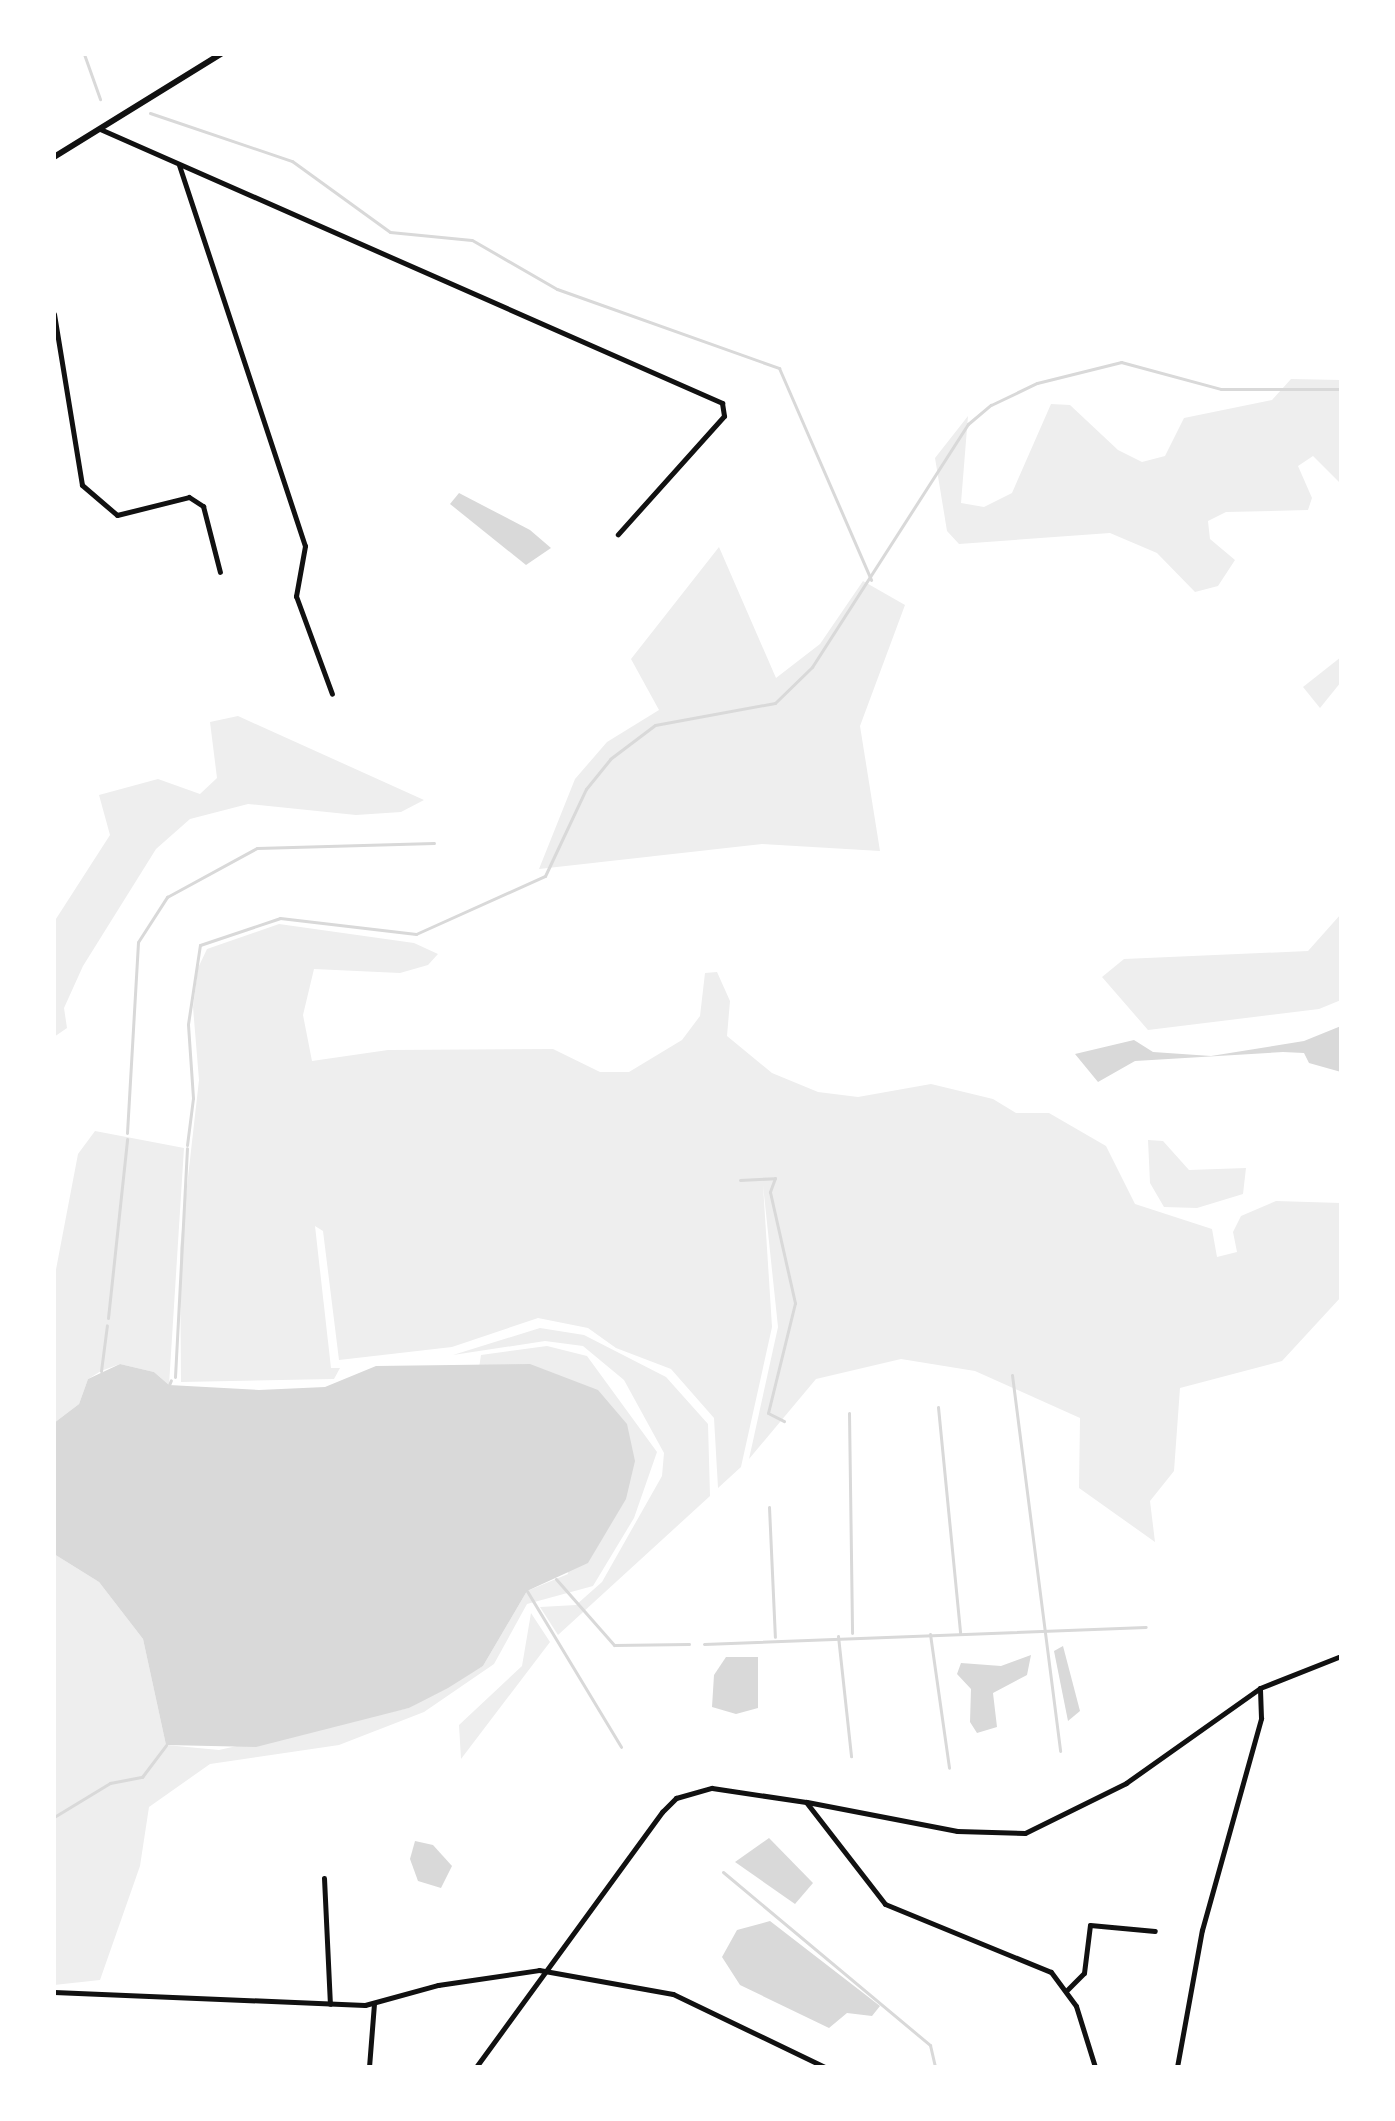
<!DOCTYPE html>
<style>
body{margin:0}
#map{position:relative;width:1395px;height:2121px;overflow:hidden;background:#fff;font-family:"IBM Plex Sans",sans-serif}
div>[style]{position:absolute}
.green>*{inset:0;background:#eee}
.water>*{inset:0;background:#d9d9d9}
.stream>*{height:3px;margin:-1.5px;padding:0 1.5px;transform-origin:1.5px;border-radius:1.5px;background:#d9d9d9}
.minor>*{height:5px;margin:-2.5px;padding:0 2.5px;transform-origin:2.5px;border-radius:2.5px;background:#111}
.tertiary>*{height:6px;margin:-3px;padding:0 3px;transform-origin:3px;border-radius:3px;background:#111}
span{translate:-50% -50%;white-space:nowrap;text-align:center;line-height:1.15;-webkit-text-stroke:7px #fff;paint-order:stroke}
.frame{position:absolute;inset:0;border:56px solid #fff;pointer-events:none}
</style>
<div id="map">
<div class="green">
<div style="clip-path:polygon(1291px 379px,1341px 380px,1341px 484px,1313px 456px,1298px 466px,1312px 498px,1308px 510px,1226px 512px,1208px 521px,1210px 539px,1235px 560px,1218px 586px,1195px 592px,1157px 553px,1110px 533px,959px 544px,947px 531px,935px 458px,968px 416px,961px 503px,984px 507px,1012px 493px,1051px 404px,1070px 405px,1118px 450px,1142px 462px,1165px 456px,1184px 418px,1272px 400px)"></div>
<div style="clip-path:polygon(719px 547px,776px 678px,820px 644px,863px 581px,905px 605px,860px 726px,880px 851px,762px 844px,539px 869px,575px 779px,607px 742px,659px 710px,631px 659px)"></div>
<div style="clip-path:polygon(1341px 657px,1341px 682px,1320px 708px,1303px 687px)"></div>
<div style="clip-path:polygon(238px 716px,424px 800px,401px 812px,356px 815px,248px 804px,190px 819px,156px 849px,83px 966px,64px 1008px,67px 1028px,54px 1037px,54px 922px,110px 835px,99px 795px,158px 779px,200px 794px,217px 778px,210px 722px)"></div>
<div style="clip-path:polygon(1341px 914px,1341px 1000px,1319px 1009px,1148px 1030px,1102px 977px,1124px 959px,1308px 951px)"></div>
<div style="clip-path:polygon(279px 924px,414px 943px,438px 954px,428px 965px,400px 973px,314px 969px,303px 1015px,312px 1061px,388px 1050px,553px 1049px,600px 1072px,629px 1072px,682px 1040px,700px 1016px,705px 973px,717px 972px,730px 1001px,727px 1036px,772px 1073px,818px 1092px,858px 1097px,931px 1084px,993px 1099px,1016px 1113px,1049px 1113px,1106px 1146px,1135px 1204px,1212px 1229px,1217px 1257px,1237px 1252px,1233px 1232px,1241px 1216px,1276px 1201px,1341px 1203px,1341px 1297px,1282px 1361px,1180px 1388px,1174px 1471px,1150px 1501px,1155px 1542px,1079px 1488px,1080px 1418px,975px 1371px,901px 1359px,816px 1379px,749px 1459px,778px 1327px,763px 1185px,772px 1327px,741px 1467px,718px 1488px,714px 1418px,671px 1369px,616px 1348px,588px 1328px,538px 1318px,452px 1347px,339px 1360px,323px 1231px,315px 1226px,331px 1368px,340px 1368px,334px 1379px,181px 1382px,180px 1248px,199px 1080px,193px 1007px,198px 968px,207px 949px)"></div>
<div style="clip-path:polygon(95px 1131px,184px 1148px,169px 1385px,154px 1372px,120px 1364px,101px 1371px,88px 1379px,79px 1404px,54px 1423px,54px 1280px,78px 1154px)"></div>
<div style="clip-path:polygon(1148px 1140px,1163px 1141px,1189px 1170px,1246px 1168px,1243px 1194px,1197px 1208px,1164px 1207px,1150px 1183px)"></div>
<div style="clip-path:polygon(540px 1328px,584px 1335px,666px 1377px,708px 1424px,710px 1496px,558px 1635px,540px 1607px,576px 1605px,602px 1582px,662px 1476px,664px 1453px,624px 1380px,583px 1346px,545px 1341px,453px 1355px)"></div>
<div style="clip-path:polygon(547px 1346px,587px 1356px,657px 1452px,634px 1518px,593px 1586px,527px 1604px,494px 1664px,424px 1712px,339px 1745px,210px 1764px,149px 1807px,140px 1866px,100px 1980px,54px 1985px,54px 1554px,99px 1582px,143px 1639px,166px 1745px,219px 1750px,409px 1708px,483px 1666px,527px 1591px,568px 1574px,530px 1364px,479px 1368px,481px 1355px)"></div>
<div style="clip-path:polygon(531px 1613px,550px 1642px,461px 1759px,459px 1725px,522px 1666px)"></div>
</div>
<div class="water">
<div style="clip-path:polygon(459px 493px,530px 530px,551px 548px,526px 565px,450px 504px)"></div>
<div style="clip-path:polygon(1341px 1026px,1341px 1072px,1309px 1063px,1304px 1053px,1283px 1052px,1135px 1061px,1098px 1082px,1075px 1054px,1134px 1040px,1153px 1052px,1211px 1056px,1304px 1041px)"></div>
<div style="clip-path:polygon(120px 1364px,154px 1372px,169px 1385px,259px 1390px,325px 1387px,376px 1366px,530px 1364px,598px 1390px,627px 1424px,635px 1461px,626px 1499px,588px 1563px,527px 1591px,483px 1666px,448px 1688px,409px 1708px,256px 1747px,166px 1745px,143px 1639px,99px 1582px,54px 1554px,54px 1423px,79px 1404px,88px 1379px)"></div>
<div style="clip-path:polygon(1063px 1646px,1080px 1711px,1068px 1721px,1054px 1651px)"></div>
<div style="clip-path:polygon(1031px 1655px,1027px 1675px,993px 1693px,997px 1727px,977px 1733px,970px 1722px,971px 1689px,957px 1674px,961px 1663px,1001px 1666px)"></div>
<div style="clip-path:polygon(726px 1657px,758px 1657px,758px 1708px,736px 1714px,712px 1707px,714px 1675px)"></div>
<div style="clip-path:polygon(769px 1838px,813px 1883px,795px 1904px,735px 1862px)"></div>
<div style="clip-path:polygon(415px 1841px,433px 1845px,452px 1866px,441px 1888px,418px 1881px,410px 1859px)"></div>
<div style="clip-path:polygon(770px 1921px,880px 2006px,872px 2016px,847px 2013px,829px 2028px,740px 1985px,722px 1957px,737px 1930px)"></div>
</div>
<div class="stream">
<div style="left:84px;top:54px;width:48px;rotate:70.4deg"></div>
<div style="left:150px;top:113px;width:150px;rotate:18.7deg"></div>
<div style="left:292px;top:161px;width:121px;rotate:35.9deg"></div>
<div style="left:390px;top:232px;width:82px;rotate:5.6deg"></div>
<div style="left:472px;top:240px;width:98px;rotate:30deg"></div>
<div style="left:557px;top:289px;width:236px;rotate:19.6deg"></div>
<div style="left:779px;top:368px;width:231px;rotate:66.5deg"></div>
<div style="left:127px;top:1133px;width:191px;rotate:-86.7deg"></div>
<div style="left:138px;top:942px;width:54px;rotate:-57.2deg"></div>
<div style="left:167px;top:897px;width:102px;rotate:-28.6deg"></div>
<div style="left:257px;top:848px;width:177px;rotate:-1.6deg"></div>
<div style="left:187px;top:1145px;width:47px;rotate:-82.7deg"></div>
<div style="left:193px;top:1098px;width:74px;rotate:-93.9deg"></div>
<div style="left:188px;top:1024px;width:80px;rotate:-81.4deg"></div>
<div style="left:200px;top:945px;width:84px;rotate:-18.6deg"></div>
<div style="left:280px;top:918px;width:137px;rotate:6.7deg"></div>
<div style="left:416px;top:934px;width:141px;rotate:-24.2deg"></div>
<div style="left:545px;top:876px;width:96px;rotate:-64.8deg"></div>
<div style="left:586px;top:789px;width:38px;rotate:-51deg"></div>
<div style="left:610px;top:759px;width:56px;rotate:-37.1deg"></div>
<div style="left:655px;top:725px;width:122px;rotate:-10.4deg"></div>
<div style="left:775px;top:703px;width:52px;rotate:-44.2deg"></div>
<div style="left:812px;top:667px;width:289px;rotate:-57.3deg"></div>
<div style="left:968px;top:424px;width:30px;rotate:-40deg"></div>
<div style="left:991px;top:405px;width:51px;rotate:-25.6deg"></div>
<div style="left:1037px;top:383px;width:87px;rotate:-14deg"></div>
<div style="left:1121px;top:362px;width:104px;rotate:15.1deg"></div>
<div style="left:1221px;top:389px;width:120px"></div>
<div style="left:740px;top:1180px;width:35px;rotate:-3deg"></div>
<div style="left:775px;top:1178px;width:15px;rotate:110deg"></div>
<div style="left:770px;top:1192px;width:114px;rotate:77.3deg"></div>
<div style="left:795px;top:1303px;width:113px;rotate:103.8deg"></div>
<div style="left:768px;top:1413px;width:18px;rotate:27deg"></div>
<div style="left:108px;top:1318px;width:180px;rotate:-83.9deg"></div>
<div style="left:101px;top:1371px;width:46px;rotate:-82.6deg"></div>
<div style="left:1012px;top:1375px;width:379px;rotate:82.7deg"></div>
<div style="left:175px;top:1377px;width:229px;rotate:-87deg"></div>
<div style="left:169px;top:1385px;width:5px;rotate:-68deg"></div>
<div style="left:938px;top:1407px;width:227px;rotate:84.4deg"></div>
<div style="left:849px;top:1413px;width:220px;rotate:89.2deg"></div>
<div style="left:769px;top:1507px;width:130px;rotate:87.4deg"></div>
<div style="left:556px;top:1579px;width:88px;rotate:48.7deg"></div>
<div style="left:614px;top:1645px;width:75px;rotate:-0.8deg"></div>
<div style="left:527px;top:1591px;width:182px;rotate:58.9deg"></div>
<div style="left:930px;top:1634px;width:135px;rotate:81.9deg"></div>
<div style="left:838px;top:1636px;width:121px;rotate:83.8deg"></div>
<div style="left:704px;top:1644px;width:442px;rotate:-2.2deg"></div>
<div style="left:54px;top:1817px;width:66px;rotate:-31.3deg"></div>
<div style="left:110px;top:1783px;width:33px;rotate:-11deg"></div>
<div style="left:142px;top:1777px;width:40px;rotate:-53deg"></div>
<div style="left:723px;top:1872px;width:270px;rotate:39.9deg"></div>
<div style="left:930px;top:2045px;width:23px;rotate:77deg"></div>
</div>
<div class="minor">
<div style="left:100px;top:129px;width:680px;rotate:23.77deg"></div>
<div style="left:722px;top:403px;width:13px;rotate:81deg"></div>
<div style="left:724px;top:416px;width:159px;rotate:131.9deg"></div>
<div style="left:179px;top:165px;width:401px;rotate:71.7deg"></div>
<div style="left:305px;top:546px;width:51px;rotate:100.2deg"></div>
<div style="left:296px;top:596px;width:104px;rotate:69.8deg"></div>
<div style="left:54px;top:314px;width:173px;rotate:80.7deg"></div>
<div style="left:82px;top:485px;width:46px;rotate:40.6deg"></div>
<div style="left:117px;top:515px;width:74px;rotate:-14deg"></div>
<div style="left:189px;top:497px;width:17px;rotate:33deg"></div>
<div style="left:203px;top:506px;width:68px;rotate:75.6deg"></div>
<div style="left:807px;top:1802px;width:153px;rotate:10.9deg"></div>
<div style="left:957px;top:1831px;width:68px;rotate:1.7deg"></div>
<div style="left:1025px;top:1833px;width:113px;rotate:-26.3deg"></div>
<div style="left:1126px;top:1783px;width:164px;rotate:-35.3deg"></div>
<div style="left:1260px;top:1688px;width:87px;rotate:-21.6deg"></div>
<div style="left:324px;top:1878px;width:126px;rotate:87.3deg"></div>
<div style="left:1067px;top:1990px;width:24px;rotate:-45deg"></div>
<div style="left:1084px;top:1973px;width:48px;rotate:-82.9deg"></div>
<div style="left:1090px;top:1925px;width:65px;rotate:5.3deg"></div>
<div style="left:54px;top:1992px;width:311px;rotate:2.4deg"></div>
<div style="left:365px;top:2005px;width:76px;rotate:-15.3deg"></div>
<div style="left:438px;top:1985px;width:102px;rotate:-8.4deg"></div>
<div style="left:539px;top:1970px;width:136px;rotate:10.2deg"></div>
<div style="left:673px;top:1994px;width:169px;rotate:25.7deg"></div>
<div style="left:369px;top:2067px;width:64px;rotate:-85.5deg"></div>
<div style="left:476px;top:2067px;width:316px;rotate:-53.9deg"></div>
<div style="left:662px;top:1812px;width:20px;rotate:-45deg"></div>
<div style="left:676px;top:1798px;width:37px;rotate:-16deg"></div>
<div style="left:712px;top:1788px;width:95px;rotate:8.5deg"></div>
<div style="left:806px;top:1802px;width:129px;rotate:52.2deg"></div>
<div style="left:885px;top:1904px;width:179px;rotate:22.3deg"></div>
<div style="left:1051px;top:1972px;width:42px;rotate:53.7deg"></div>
<div style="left:1076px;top:2006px;width:64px;rotate:72.7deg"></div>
<div style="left:1177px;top:2067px;width:139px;rotate:-79.7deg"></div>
<div style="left:1202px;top:1930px;width:220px;rotate:-74.4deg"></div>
<div style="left:1261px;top:1718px;width:30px;rotate:-92deg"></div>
</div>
<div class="tertiary">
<div style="left:54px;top:157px;width:196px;rotate:-31.7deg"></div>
</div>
<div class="frame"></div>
</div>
